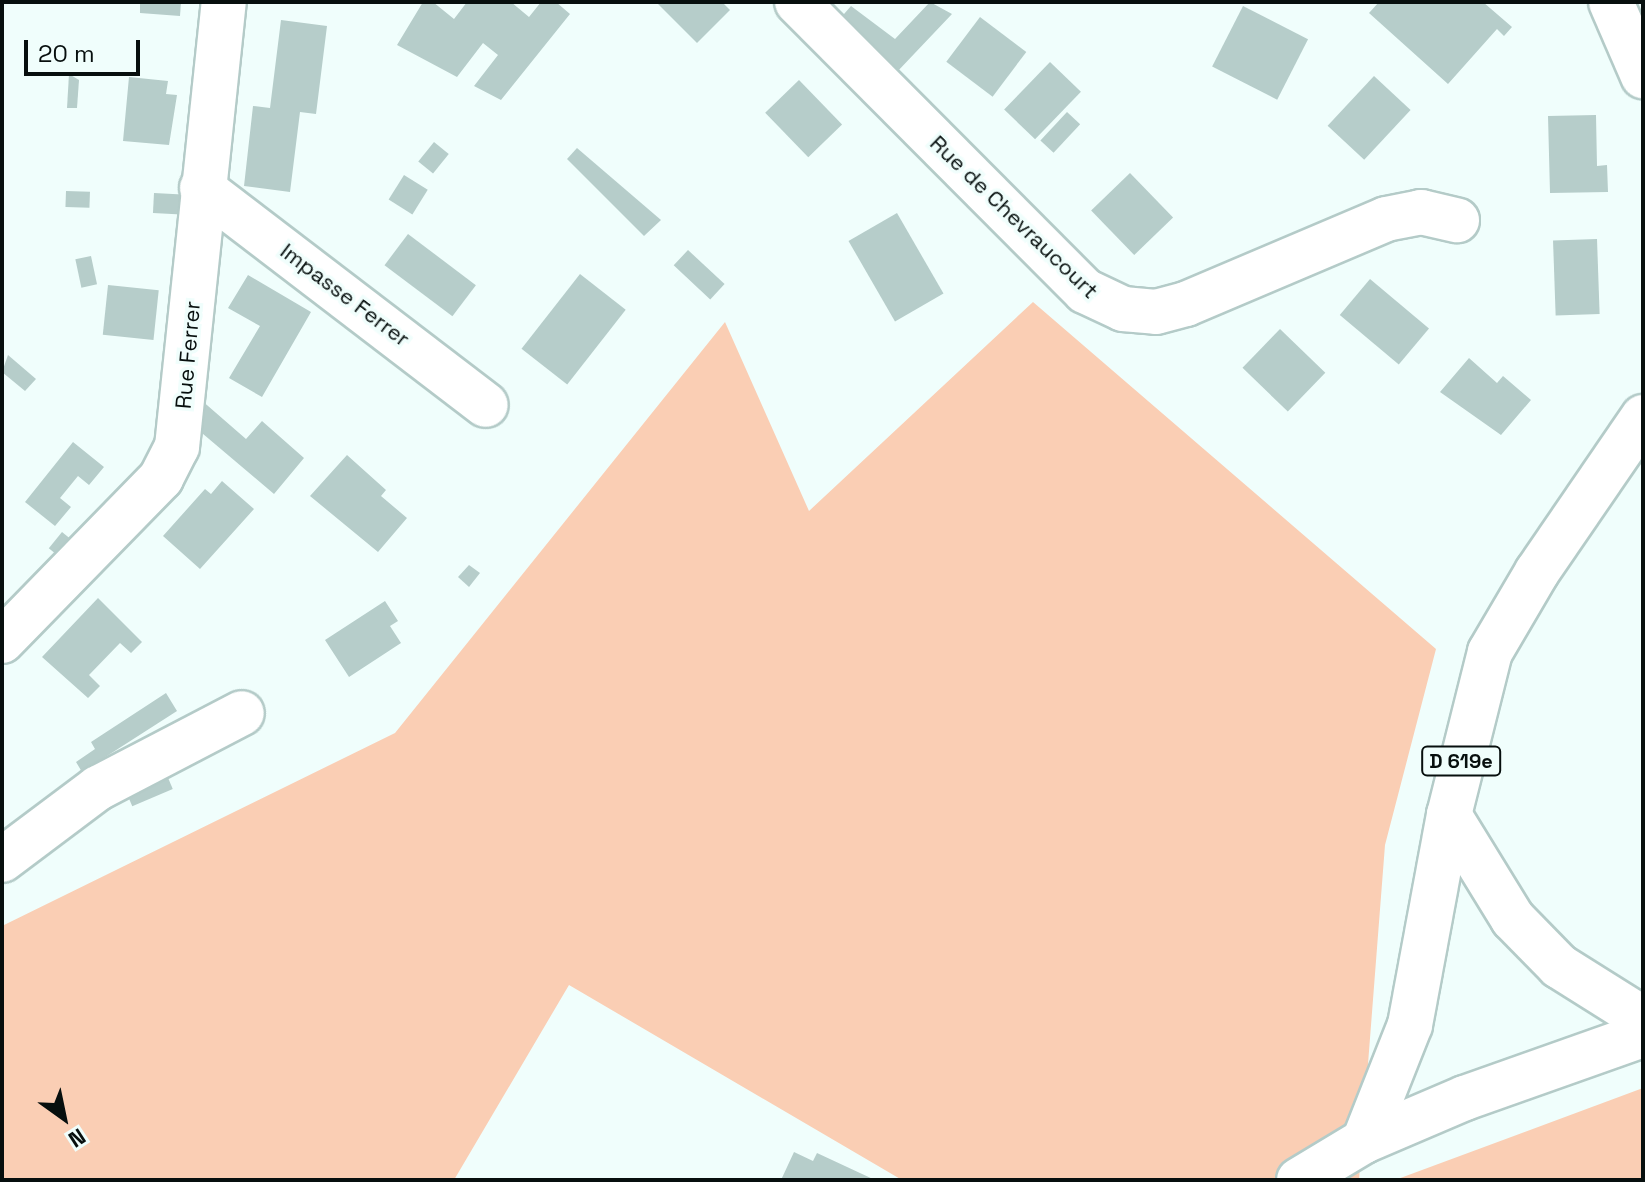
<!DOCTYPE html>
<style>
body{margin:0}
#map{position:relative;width:1645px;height:1182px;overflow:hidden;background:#f0fefc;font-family:"Space Grotesk",sans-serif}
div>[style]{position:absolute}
.green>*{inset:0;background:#faceb4}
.building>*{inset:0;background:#b6cdca;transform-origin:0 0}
.roads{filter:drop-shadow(2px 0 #b4cbc8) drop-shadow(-2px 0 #b4cbc8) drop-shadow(0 2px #b4cbc8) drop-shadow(0 -2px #b4cbc8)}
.minor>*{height:44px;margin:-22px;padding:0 22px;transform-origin:22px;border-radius:22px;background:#fff}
.major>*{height:44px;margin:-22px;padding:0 22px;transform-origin:22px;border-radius:22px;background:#fff}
span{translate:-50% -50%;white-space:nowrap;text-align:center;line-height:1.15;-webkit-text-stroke:7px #f0fefc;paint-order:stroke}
.shield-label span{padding:2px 6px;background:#f0fefc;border:2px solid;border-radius:6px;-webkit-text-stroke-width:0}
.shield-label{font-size:20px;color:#070f0e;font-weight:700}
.street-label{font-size:22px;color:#070f0e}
.frame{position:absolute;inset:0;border:4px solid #070f0e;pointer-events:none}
.north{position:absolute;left:24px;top:1078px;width:80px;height:80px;-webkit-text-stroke:6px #f0fefc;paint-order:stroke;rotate:147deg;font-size:22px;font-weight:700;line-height:32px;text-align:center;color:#070f0e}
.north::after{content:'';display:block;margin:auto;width:28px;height:36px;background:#070f0e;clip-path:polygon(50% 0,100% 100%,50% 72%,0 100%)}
.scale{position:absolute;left:24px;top:40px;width:116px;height:36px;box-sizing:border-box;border:4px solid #070f0e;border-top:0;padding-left:10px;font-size:24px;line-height:28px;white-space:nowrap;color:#070f0e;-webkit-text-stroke:6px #f0fefc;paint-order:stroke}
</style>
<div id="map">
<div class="green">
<div style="clip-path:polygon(1033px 302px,1436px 649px,1385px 845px,1359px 1180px,902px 1180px,569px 985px,454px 1180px,2px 1180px,2px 926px,395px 733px,725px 322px,809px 511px)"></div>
<div style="clip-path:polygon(1643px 1088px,1643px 1180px,1395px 1180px)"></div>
</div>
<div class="building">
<div style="clip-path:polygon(140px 2px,181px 2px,180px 16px,140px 13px)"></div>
<div style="clip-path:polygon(423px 2px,433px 2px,454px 19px,467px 2px,511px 2px,529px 17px,541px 2px,556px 2px,570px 14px,501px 100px,474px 86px,498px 55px,483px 43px,457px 77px,397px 45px)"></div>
<div style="clip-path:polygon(656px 2px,722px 2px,730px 10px,697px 43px)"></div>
<div style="clip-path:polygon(930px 2px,952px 14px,896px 73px,837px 22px,851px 6px,895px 39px)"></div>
<div style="clip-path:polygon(1379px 2px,1483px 2px,1512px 27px,1504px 36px,1497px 29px,1448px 84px,1369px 13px)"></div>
<div style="left:1243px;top:6px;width:73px;height:68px;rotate:27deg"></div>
<div style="left:980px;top:17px;width:58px;height:56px;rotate:37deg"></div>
<div style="clip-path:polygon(281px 20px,327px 26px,316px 114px,300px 112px,290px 192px,244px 186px,253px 106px,270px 108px)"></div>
<div style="left:1050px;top:62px;width:43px;height:66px;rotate:44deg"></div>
<div style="clip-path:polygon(69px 74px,79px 80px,77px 108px,67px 108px)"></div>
<div style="left:1374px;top:76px;width:50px;height:68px;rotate:43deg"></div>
<div style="clip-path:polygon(129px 77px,168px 81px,166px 94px,177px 95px,169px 145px,123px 141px)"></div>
<div style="left:799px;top:80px;width:62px;height:47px;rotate:46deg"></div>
<div style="left:1067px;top:112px;width:18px;height:39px;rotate:43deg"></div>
<div style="clip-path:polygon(1596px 115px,1597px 166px,1607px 165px,1608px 192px,1550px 193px,1548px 116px)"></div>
<div style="left:434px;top:142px;width:19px;height:25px;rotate:39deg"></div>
<div style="clip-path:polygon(577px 148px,661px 220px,644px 236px,567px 159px)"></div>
<div style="left:1130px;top:173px;width:62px;height:54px;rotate:46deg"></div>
<div style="left:404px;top:175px;width:28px;height:29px;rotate:32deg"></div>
<div style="left:66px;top:191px;width:24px;height:16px;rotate:2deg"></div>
<div style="left:154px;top:193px;width:33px;height:20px;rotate:3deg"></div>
<div style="left:897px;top:213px;width:93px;height:56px;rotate:60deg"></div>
<div style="left:408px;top:234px;width:85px;height:39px;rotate:37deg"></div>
<div style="left:1597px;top:239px;width:75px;height:44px;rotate:88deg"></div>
<div style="left:688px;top:250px;width:50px;height:21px;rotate:43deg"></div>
<div style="left:91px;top:256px;width:29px;height:16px;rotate:78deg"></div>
<div style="left:580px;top:274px;width:58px;height:95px;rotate:38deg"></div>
<div style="clip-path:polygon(248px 275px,311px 312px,262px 397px,229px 378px,260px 326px,228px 308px)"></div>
<div style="left:1370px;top:279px;width:77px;height:47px;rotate:40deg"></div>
<div style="left:108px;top:285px;width:51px;height:50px;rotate:6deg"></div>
<div style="left:1280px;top:329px;width:63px;height:54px;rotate:44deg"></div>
<div style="clip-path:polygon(8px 355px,36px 379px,25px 391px,2px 372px)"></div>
<div style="clip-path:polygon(1469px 358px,1497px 383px,1503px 376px,1531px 400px,1501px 435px,1440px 392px)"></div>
<div style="clip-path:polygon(200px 399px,246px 439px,262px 421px,304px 458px,274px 494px,196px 428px)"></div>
<div style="clip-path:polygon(73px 442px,104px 467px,89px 485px,78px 476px,60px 498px,71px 507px,55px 526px,25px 502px)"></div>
<div style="clip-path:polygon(347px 455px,386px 490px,381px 496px,407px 518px,378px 552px,310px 496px)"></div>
<div style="clip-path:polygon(222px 481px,254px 509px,200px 569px,163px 536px,205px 489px,211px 494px)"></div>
<div style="left:62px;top:532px;width:21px;height:21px;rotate:39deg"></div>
<div style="clip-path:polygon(469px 565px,480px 573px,469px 587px,458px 577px)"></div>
<div style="clip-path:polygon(98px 598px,142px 642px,131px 653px,120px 643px,89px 675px,100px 686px,88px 698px,42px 657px)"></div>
<div style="clip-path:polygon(385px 601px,398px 621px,390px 626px,401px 643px,349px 677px,325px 640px)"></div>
<div style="clip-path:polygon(166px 693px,177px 711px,82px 772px,76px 762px,95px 749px,91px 742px)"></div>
<div style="left:163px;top:766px;width:25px;height:44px;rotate:67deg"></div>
<div style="clip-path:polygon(794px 1152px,813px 1161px,817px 1153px,875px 1180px,781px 1180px)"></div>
</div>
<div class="roads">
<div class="minor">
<div style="left:797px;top:2px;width:408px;rotate:45.1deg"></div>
<div style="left:1085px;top:291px;width:42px;rotate:25.3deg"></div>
<div style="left:1123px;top:309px;width:33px;rotate:5deg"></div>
<div style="left:1156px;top:312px;width:31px;rotate:-15deg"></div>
<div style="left:1186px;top:304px;width:217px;rotate:-23deg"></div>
<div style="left:1386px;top:219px;width:36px;rotate:-11deg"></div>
<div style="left:1421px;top:212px;width:37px;rotate:13deg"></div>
<div style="left:202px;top:188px;width:357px;rotate:37.4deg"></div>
<div style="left:2px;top:641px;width:228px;rotate:-45.7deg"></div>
<div style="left:161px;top:478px;width:35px;rotate:-63deg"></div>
<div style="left:177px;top:447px;width:447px;rotate:-84deg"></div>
<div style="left:2px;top:860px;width:120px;rotate:-36.9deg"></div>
<div style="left:98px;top:788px;width:162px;rotate:-27.5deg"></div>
</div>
<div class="major">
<div style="left:1611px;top:2px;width:81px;rotate:66.6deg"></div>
<div style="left:1449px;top:815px;width:122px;rotate:58.4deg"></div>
<div style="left:1513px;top:919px;width:66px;rotate:45.6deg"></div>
<div style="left:1559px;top:966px;width:99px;rotate:32.2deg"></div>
<div style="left:1364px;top:1141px;width:125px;rotate:-68.4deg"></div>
<div style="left:1410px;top:1025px;width:214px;rotate:-79.5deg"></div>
<div style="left:1449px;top:815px;width:168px;rotate:-75.9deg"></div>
<div style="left:1490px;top:652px;width:93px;rotate:-59.6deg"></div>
<div style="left:1537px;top:572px;width:188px;rotate:-55.6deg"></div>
<div style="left:1299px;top:1180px;width:76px;rotate:-31deg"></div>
<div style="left:1364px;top:1141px;width:110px;rotate:-23.1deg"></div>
<div style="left:1465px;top:1098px;width:189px;rotate:-19.5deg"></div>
</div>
</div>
<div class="shield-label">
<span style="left:1461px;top:761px">D 619e</span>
</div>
<div class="street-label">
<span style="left:1014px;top:217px;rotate:44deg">Rue de Chevraucourt</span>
<span style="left:345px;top:295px;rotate:37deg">Impasse Ferrer</span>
<span style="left:188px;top:355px;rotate:-85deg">Rue Ferrer</span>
</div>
<div class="frame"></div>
<div class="north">N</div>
<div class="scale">20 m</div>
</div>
